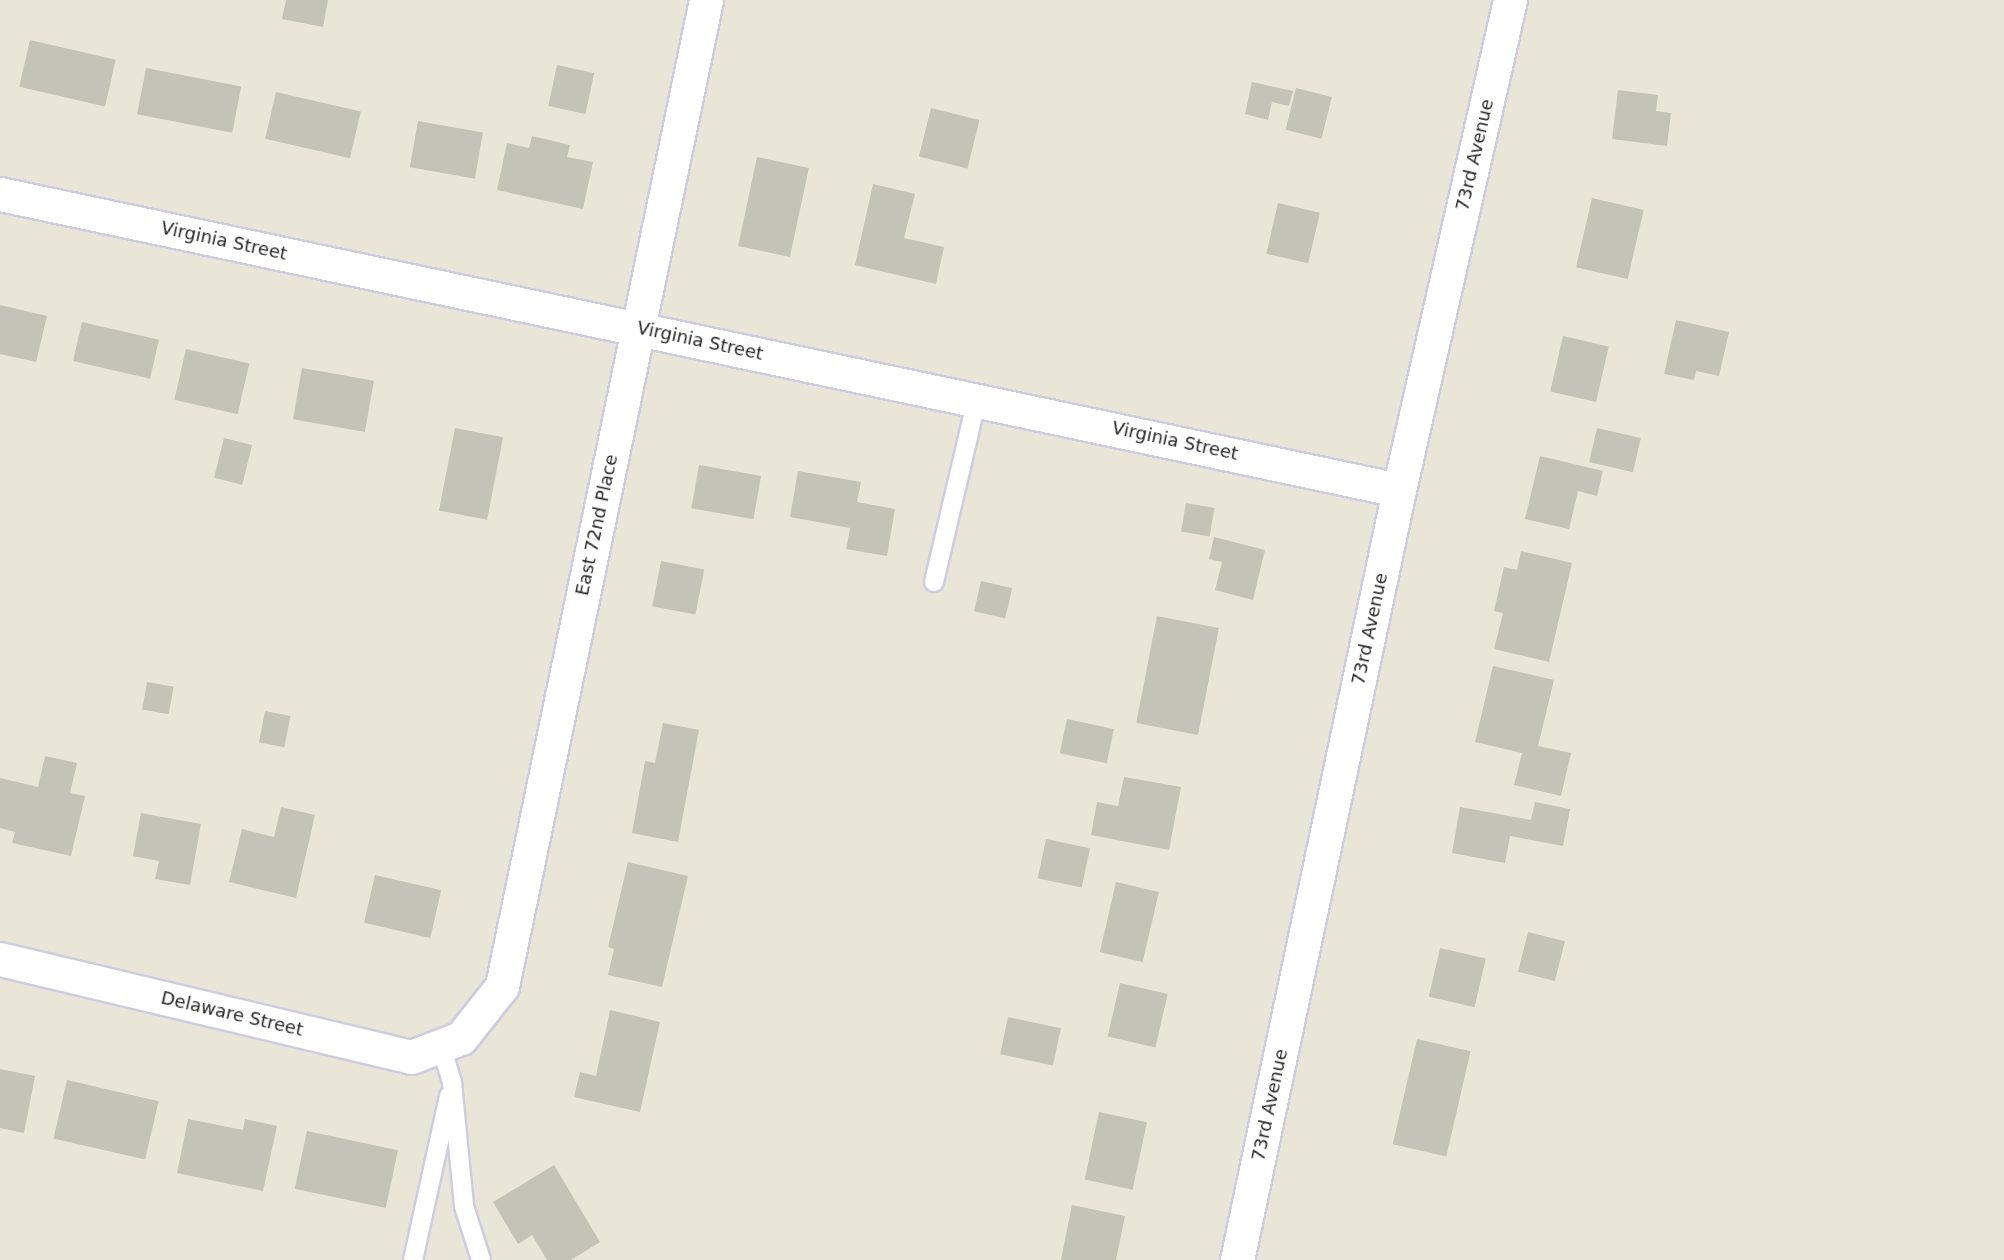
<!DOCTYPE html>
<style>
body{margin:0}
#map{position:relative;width:2004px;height:1260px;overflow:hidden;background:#eae6d7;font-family:"DejaVu Sans",sans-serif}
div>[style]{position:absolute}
.building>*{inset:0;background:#c5c2b7;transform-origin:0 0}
.roads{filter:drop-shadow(2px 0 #cdcce1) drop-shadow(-2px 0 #cdcce1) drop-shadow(0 2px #cdcce1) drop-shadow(0 -2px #cdcce1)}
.service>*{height:18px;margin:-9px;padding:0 9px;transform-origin:9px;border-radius:9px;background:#fff}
.minor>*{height:33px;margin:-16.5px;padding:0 16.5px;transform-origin:16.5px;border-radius:16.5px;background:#fff}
.secondary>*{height:33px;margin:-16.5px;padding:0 16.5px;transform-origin:16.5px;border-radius:16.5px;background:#fff}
span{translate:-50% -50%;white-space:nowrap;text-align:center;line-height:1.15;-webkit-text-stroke:6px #fff;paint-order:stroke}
.street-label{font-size:18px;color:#272727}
</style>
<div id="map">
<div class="building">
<div style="clip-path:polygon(286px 0,328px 0,323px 27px,282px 19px)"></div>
<div style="left:30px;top:40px;width:88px;height:48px;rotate:13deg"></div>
<div style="left:557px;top:65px;width:38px;height:42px;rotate:12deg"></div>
<div style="left:146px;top:68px;width:97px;height:47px;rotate:11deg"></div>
<div style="clip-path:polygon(1252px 82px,1293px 91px,1289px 106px,1272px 102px,1268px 120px,1245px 114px)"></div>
<div style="left:1296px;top:88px;width:37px;height:43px;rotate:14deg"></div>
<div style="clip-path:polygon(1618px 90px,1658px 95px,1656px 111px,1671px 113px,1667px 146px,1612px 139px)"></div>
<div style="left:276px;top:92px;width:87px;height:48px;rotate:13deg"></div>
<div style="left:931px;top:108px;width:50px;height:50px;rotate:14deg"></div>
<div style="left:418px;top:121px;width:66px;height:47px;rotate:10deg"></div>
<div style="clip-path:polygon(532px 136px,570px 145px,567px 157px,593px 162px,583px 209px,497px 190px,507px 143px,529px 148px)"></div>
<div style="left:757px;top:157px;width:53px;height:91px;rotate:12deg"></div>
<div style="clip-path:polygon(873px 184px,915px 194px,904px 238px,944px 247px,936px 284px,855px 265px)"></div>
<div style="left:1592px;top:198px;width:53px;height:71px;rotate:13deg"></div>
<div style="left:1278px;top:203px;width:43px;height:52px;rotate:13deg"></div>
<div style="clip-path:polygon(0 305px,47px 316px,36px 362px,0 354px)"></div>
<div style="clip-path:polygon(1676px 320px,1729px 332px,1719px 376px,1696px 371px,1694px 380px,1664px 374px)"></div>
<div style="left:82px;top:322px;width:79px;height:40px;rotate:13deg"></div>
<div style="left:1563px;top:336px;width:47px;height:57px;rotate:13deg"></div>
<div style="left:186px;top:349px;width:65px;height:52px;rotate:13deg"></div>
<div style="left:302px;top:368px;width:73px;height:52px;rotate:10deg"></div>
<div style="left:455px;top:428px;width:49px;height:84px;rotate:11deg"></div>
<div style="left:1597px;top:428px;width:45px;height:35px;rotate:13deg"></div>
<div style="left:224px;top:438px;width:29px;height:41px;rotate:14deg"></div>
<div style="clip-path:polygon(1540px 456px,1603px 471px,1597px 496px,1578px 491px,1569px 529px,1525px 519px)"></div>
<div style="left:699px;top:465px;width:63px;height:44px;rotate:10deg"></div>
<div style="clip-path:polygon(798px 471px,861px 482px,857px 502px,895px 509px,887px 556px,846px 549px,850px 528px,790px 517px)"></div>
<div style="left:1186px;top:503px;width:29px;height:29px;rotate:10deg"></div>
<div style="clip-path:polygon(1214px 537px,1265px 550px,1253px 600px,1215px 590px,1222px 562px,1209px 559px)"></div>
<div style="clip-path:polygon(1521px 551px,1572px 563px,1549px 662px,1494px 649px,1503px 613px,1494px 611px,1504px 567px,1517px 570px)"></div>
<div style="left:661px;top:561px;width:44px;height:46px;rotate:11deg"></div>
<div style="left:981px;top:581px;width:32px;height:31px;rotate:13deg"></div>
<div style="left:1157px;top:616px;width:63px;height:109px;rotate:11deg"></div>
<div style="clip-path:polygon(1493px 666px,1554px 680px,1538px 746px,1571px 753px,1561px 796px,1514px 785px,1522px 753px,1475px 742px)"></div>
<div style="left:147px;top:682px;width:27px;height:28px;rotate:10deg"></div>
<div style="left:265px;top:711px;width:26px;height:32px;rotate:11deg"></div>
<div style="left:1067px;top:719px;width:48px;height:35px;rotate:12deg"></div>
<div style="clip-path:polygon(663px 723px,699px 730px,678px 842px,632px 833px,645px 761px,655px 763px)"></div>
<div style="clip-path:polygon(45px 756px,77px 763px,70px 793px,85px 796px,71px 856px,12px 843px,15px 832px,0 828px,0 778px,38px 787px)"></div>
<div style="clip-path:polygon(1124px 777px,1181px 787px,1169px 850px,1091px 835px,1097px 802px,1118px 806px)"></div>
<div style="clip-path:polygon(1535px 802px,1570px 809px,1563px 846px,1510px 836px,1505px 863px,1452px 853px,1460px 807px,1531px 820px)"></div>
<div style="clip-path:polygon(281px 807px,315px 815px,296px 898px,229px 882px,242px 829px,274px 837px)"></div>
<div style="clip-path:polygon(141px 813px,201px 824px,190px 885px,155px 879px,159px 861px,133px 856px)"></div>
<div style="left:1046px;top:839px;width:45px;height:40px;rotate:12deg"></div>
<div style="clip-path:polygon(628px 862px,688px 876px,662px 987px,608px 975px,614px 949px,608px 947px)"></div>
<div style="left:375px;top:875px;width:68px;height:49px;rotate:13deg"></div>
<div style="left:1116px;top:882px;width:44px;height:72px;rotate:13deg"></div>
<div style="left:1528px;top:932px;width:38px;height:41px;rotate:14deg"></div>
<div style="left:1440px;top:948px;width:47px;height:50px;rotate:13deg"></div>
<div style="left:1120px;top:983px;width:49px;height:55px;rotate:13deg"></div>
<div style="clip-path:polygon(610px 1010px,660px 1022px,640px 1112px,574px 1097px,580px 1072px,596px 1076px)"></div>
<div style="left:1008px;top:1017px;width:54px;height:38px;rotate:12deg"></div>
<div style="left:1417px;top:1039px;width:55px;height:108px;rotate:13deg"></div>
<div style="clip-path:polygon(0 1069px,35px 1076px,24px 1133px,0 1128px)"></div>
<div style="left:67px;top:1080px;width:94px;height:60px;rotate:13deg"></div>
<div style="left:1099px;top:1112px;width:49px;height:69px;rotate:12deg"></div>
<div style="clip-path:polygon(188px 1119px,243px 1130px,245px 1119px,277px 1126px,263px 1191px,177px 1173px)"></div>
<div style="left:307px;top:1131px;width:93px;height:59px;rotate:12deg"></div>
<div style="clip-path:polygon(554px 1165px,600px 1242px,571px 1260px,547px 1260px,532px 1235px,518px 1244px,493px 1202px)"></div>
<div style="clip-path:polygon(1072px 1205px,1125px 1216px,1116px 1260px,1061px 1260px)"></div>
</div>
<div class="roads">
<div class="service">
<div style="left:934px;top:582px;width:189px;rotate:-76.8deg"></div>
<div style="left:441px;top:1046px;width:39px;rotate:73deg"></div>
<div style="left:452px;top:1083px;width:124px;rotate:84.4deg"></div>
<div style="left:464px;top:1206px;width:57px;rotate:72.5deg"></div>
<div style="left:413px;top:1260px;width:168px;rotate:-77.6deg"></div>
</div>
<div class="minor">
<div style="left:0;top:194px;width:1430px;rotate:11.95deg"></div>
<div style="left:0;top:959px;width:423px;rotate:13.4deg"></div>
<div style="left:411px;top:1057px;width:53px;rotate:-20.8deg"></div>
<div style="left:461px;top:1038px;width:66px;rotate:-51.7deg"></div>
<div style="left:502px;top:986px;width:1007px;rotate:-78.31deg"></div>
</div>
<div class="secondary">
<div style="left:1237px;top:1260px;width:787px;rotate:-78.12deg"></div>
<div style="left:1399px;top:490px;width:502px;rotate:-77.24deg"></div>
</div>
</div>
<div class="street-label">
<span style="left:1475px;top:155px;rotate:-77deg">73rd Avenue</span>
<span style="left:224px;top:241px;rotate:12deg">Virginia Street</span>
<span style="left:700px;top:341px;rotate:12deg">Virginia Street</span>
<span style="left:1175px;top:441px;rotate:12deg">Virginia Street</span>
<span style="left:597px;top:525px;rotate:-78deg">East 72nd Place</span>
<span style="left:1370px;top:629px;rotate:-78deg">73rd Avenue</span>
<span style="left:232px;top:1014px;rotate:13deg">Delaware Street</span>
<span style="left:1270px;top:1105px;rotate:-78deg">73rd Avenue</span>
</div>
</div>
